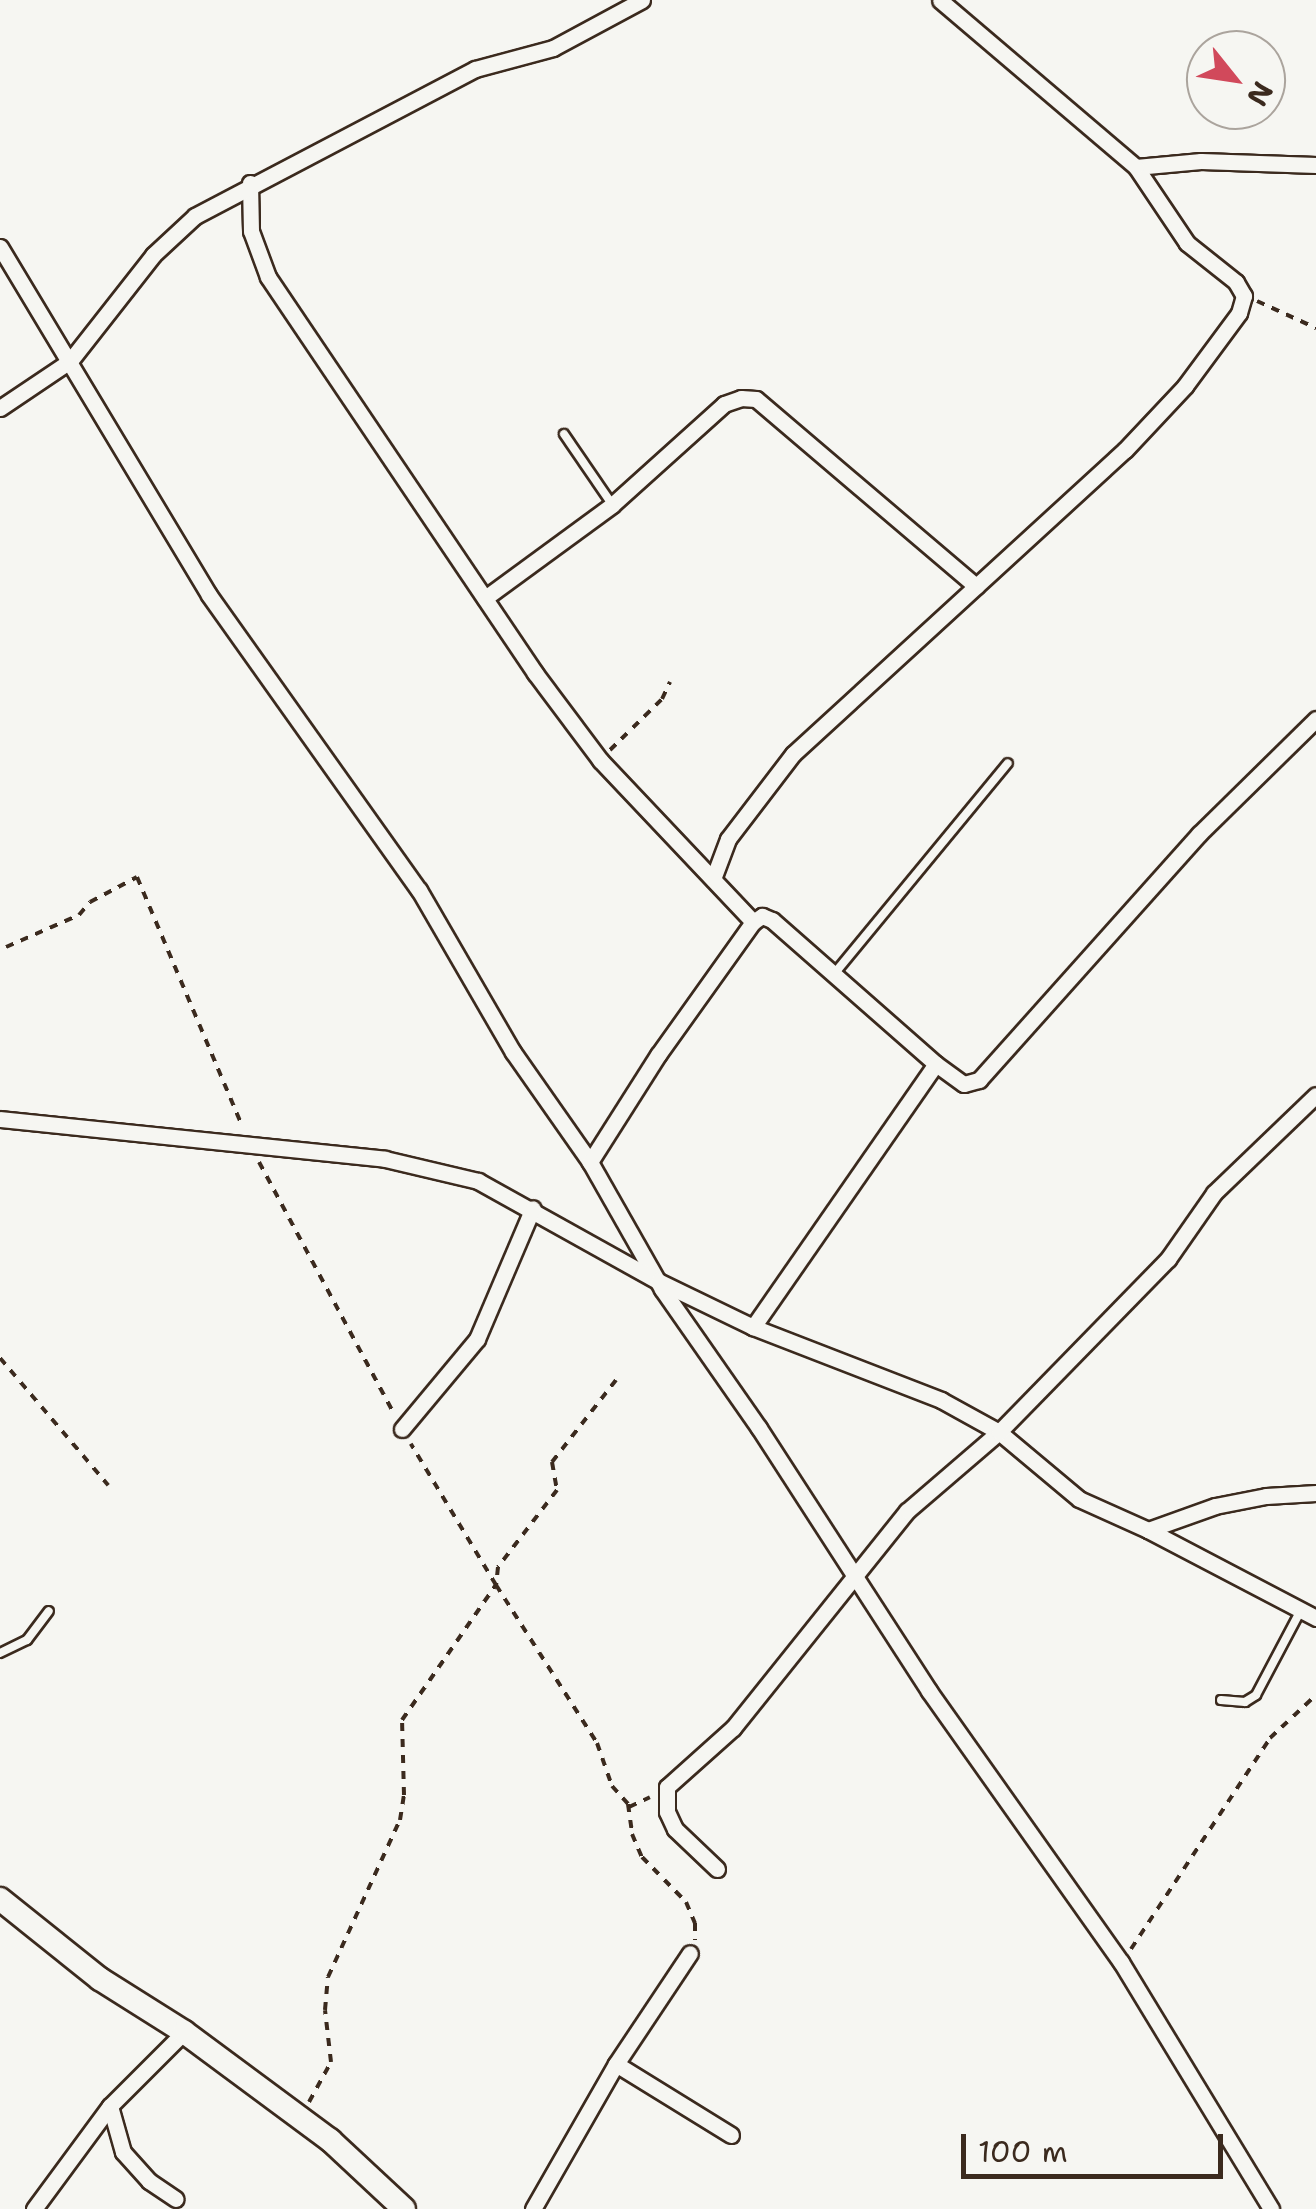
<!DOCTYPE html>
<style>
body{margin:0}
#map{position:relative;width:1316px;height:2209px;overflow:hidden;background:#f6f6f2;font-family:"Shantell Sans",sans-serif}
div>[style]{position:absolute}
.path>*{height:4px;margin-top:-2px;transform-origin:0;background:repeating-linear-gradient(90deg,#3b2a1e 0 8px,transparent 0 16px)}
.roads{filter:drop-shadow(2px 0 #3b2a1e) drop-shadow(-2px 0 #3b2a1e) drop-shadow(0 2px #3b2a1e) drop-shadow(0 -2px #3b2a1e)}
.lane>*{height:8px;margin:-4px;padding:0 4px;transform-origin:4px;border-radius:4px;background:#f6f6f2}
.street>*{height:15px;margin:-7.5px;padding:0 7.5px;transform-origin:7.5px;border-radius:7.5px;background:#f6f6f2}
.secondary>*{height:22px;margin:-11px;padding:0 11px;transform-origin:11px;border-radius:11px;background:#f6f6f2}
span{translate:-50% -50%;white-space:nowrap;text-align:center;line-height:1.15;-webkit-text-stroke:10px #f6f6f2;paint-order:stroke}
.north{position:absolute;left:1186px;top:30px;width:100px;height:100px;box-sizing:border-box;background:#f6f6f2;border:2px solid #aba49d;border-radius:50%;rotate:120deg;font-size:28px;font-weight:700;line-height:40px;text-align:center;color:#3b2a1e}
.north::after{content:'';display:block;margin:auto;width:35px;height:45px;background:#d1495b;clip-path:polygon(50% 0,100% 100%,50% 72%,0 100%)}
.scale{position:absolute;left:961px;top:2134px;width:262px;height:45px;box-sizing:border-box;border:5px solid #3b2a1e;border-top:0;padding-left:12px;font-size:30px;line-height:35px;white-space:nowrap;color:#3b2a1e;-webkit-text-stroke:8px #f6f6f2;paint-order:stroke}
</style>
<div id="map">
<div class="path">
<div style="left:1257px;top:301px;width:65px;rotate:24.6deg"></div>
<div style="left:610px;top:750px;width:73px;rotate:-44.4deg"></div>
<div style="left:662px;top:699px;width:19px;rotate:-65deg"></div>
<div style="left:6px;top:947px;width:80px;rotate:-23.7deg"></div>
<div style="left:79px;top:915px;width:17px;rotate:-50deg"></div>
<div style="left:90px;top:902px;width:53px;rotate:-28deg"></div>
<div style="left:137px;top:877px;width:270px;rotate:67.1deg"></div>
<div style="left:259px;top:1162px;width:286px;rotate:61.8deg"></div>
<div style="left:0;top:1358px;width:167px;rotate:49.6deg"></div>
<div style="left:616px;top:1380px;width:104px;rotate:128deg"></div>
<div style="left:552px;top:1462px;width:28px;rotate:80deg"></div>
<div style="left:557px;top:1490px;width:97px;rotate:127.5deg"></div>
<div style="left:498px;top:1567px;width:18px;rotate:96deg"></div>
<div style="left:496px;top:1585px;width:188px;rotate:57.4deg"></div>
<div style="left:597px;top:1743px;width:46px;rotate:70.8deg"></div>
<div style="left:612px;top:1786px;width:24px;rotate:48deg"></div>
<div style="left:628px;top:1804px;width:30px;rotate:82deg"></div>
<div style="left:632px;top:1834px;width:25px;rotate:67deg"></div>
<div style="left:642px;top:1857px;width:63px;rotate:45.6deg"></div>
<div style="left:686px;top:1902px;width:23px;rotate:67deg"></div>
<div style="left:695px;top:1923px;width:17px;rotate:90deg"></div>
<div style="left:629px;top:1807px;width:23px;rotate:-25deg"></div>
<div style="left:1131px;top:1949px;width:253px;rotate:-56.6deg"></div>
<div style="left:1270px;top:1738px;width:63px;rotate:-43.1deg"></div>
<div style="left:309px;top:2102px;width:46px;rotate:-61.2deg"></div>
<div style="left:331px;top:2062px;width:52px;rotate:-96.6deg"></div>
<div style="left:325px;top:2010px;width:33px;rotate:-85deg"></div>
<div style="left:328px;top:1977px;width:173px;rotate:-65.4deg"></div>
<div style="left:400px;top:1820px;width:25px;rotate:-81deg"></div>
<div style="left:404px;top:1795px;width:75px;rotate:-91.5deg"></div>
<div style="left:402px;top:1720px;width:165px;rotate:-55.2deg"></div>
<div style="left:496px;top:1585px;width:165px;rotate:-121.1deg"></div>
</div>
<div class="roads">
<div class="lane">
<div style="left:564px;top:434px;width:85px;rotate:55.6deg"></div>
<div style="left:834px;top:974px;width:273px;rotate:-50.5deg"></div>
<div style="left:0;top:1653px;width:30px;rotate:-26deg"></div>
<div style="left:27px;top:1640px;width:36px;rotate:-53deg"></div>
<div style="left:1221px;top:1700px;width:24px;rotate:5deg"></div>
<div style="left:1245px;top:1702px;width:13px;rotate:-32deg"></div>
<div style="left:1256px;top:1695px;width:96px;rotate:-62.1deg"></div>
</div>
<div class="street">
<div style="left:1136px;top:167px;width:65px;rotate:-5.3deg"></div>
<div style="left:1201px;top:161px;width:115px;rotate:2deg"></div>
<div style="left:250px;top:183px;width:48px;rotate:88.8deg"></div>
<div style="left:251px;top:231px;width:49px;rotate:69.7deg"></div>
<div style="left:268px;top:277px;width:478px;rotate:56deg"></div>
<div style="left:535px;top:673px;width:109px;rotate:53.2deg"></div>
<div style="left:600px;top:760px;width:223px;rotate:46.6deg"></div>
<div style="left:0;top:247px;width:406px;rotate:59deg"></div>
<div style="left:209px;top:595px;width:362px;rotate:54.6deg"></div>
<div style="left:419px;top:890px;width:187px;rotate:59.9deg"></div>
<div style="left:513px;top:1052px;width:134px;rotate:55deg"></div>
<div style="left:590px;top:1162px;width:146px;rotate:60.4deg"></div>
<div style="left:662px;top:1289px;width:169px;rotate:55.1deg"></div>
<div style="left:759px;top:1428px;width:313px;rotate:57.1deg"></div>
<div style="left:929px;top:1691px;width:332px;rotate:54.7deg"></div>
<div style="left:1121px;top:1962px;width:289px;rotate:58.7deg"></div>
<div style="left:0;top:408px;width:84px;rotate:-33.9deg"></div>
<div style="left:70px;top:361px;width:135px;rotate:-51.9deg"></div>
<div style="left:153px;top:255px;width:57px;rotate:-42.9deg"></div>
<div style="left:195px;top:216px;width:316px;rotate:-27.7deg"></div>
<div style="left:475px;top:69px;width:81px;rotate:-15.1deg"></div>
<div style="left:553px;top:48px;width:101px;rotate:-28.3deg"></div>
<div style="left:485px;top:598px;width:157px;rotate:-36.2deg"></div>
<div style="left:612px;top:505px;width:151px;rotate:-42deg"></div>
<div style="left:724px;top:404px;width:18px;rotate:-19deg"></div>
<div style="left:741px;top:398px;width:15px;rotate:4deg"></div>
<div style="left:756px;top:399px;width:289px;rotate:40.4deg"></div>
<div style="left:713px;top:879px;width:43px;rotate:-69.4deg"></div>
<div style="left:728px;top:839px;width:107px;rotate:-52.6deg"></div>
<div style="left:793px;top:754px;width:450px;rotate:-42.5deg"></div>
<div style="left:1125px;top:450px;width:88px;rotate:-46.8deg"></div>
<div style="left:1185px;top:386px;width:91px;rotate:-53.5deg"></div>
<div style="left:1239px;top:313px;width:18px;rotate:-74deg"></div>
<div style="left:1244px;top:296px;width:16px;rotate:-120deg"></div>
<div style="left:1236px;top:282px;width:63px;rotate:-141.5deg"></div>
<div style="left:1187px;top:243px;width:92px;rotate:-123.9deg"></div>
<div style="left:1136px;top:167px;width:257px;rotate:-139.6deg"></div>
<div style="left:0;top:1119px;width:387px;rotate:5.9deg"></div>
<div style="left:385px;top:1159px;width:96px;rotate:13.3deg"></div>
<div style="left:478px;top:1181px;width:206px;rotate:29.1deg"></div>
<div style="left:658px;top:1281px;width:106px;rotate:25.8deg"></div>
<div style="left:753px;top:1327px;width:202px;rotate:21.2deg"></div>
<div style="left:941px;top:1400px;width:66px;rotate:28.9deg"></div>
<div style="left:999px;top:1432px;width:104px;rotate:39.9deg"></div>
<div style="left:1079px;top:1499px;width:76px;rotate:24.2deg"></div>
<div style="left:1148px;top:1530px;width:190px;rotate:27.6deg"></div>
<div style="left:590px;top:1162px;width:127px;rotate:-57.6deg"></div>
<div style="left:658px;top:1055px;width:163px;rotate:-54.5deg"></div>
<div style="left:753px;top:922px;width:11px;rotate:-34deg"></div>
<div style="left:762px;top:916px;width:11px;rotate:22deg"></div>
<div style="left:772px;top:920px;width:218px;rotate:41.3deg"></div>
<div style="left:936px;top:1064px;width:34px;rotate:36deg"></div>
<div style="left:964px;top:1084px;width:16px;rotate:-15deg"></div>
<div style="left:979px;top:1080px;width:330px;rotate:-48.2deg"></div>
<div style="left:1199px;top:834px;width:164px;rotate:-44.5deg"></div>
<div style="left:753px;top:1327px;width:320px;rotate:-55.2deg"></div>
<div style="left:402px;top:1429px;width:117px;rotate:-50.2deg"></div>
<div style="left:477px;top:1339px;width:142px;rotate:-66.9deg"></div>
<div style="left:1148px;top:1530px;width:71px;rotate:-19.7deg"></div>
<div style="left:1215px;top:1506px;width:52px;rotate:-11.1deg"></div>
<div style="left:1266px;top:1496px;width:50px;rotate:-3.4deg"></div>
<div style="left:717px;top:1869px;width:58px;rotate:-136.4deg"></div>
<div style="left:675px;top:1829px;width:19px;rotate:-115deg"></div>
<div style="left:667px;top:1812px;width:25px;rotate:-90deg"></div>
<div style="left:667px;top:1787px;width:89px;rotate:-41.8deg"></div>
<div style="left:733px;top:1728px;width:278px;rotate:-51.3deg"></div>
<div style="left:907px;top:1511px;width:121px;rotate:-40.7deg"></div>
<div style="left:999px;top:1432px;width:242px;rotate:-45.7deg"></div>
<div style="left:1168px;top:1259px;width:80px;rotate:-55.1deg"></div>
<div style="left:1214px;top:1193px;width:141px;rotate:-43.9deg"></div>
<div style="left:616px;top:2064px;width:135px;rotate:31.7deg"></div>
<div style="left:110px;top:2106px;width:48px;rotate:74.2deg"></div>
<div style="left:123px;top:2152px;width:39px;rotate:48deg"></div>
<div style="left:149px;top:2181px;width:32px;rotate:34deg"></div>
<div style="left:34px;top:2209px;width:128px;rotate:-53.6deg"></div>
<div style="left:110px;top:2106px;width:105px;rotate:-45deg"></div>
<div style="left:533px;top:2209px;width:167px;rotate:-60.2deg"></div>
<div style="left:616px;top:2064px;width:133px;rotate:-56.3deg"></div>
</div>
<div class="secondary">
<div style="left:0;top:1899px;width:128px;rotate:38.7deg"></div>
<div style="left:100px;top:1979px;width:99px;rotate:32.2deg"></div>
<div style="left:184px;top:2032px;width:182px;rotate:36.5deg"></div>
<div style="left:330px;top:2140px;width:101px;rotate:43deg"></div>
</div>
</div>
<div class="north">N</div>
<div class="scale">100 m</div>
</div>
